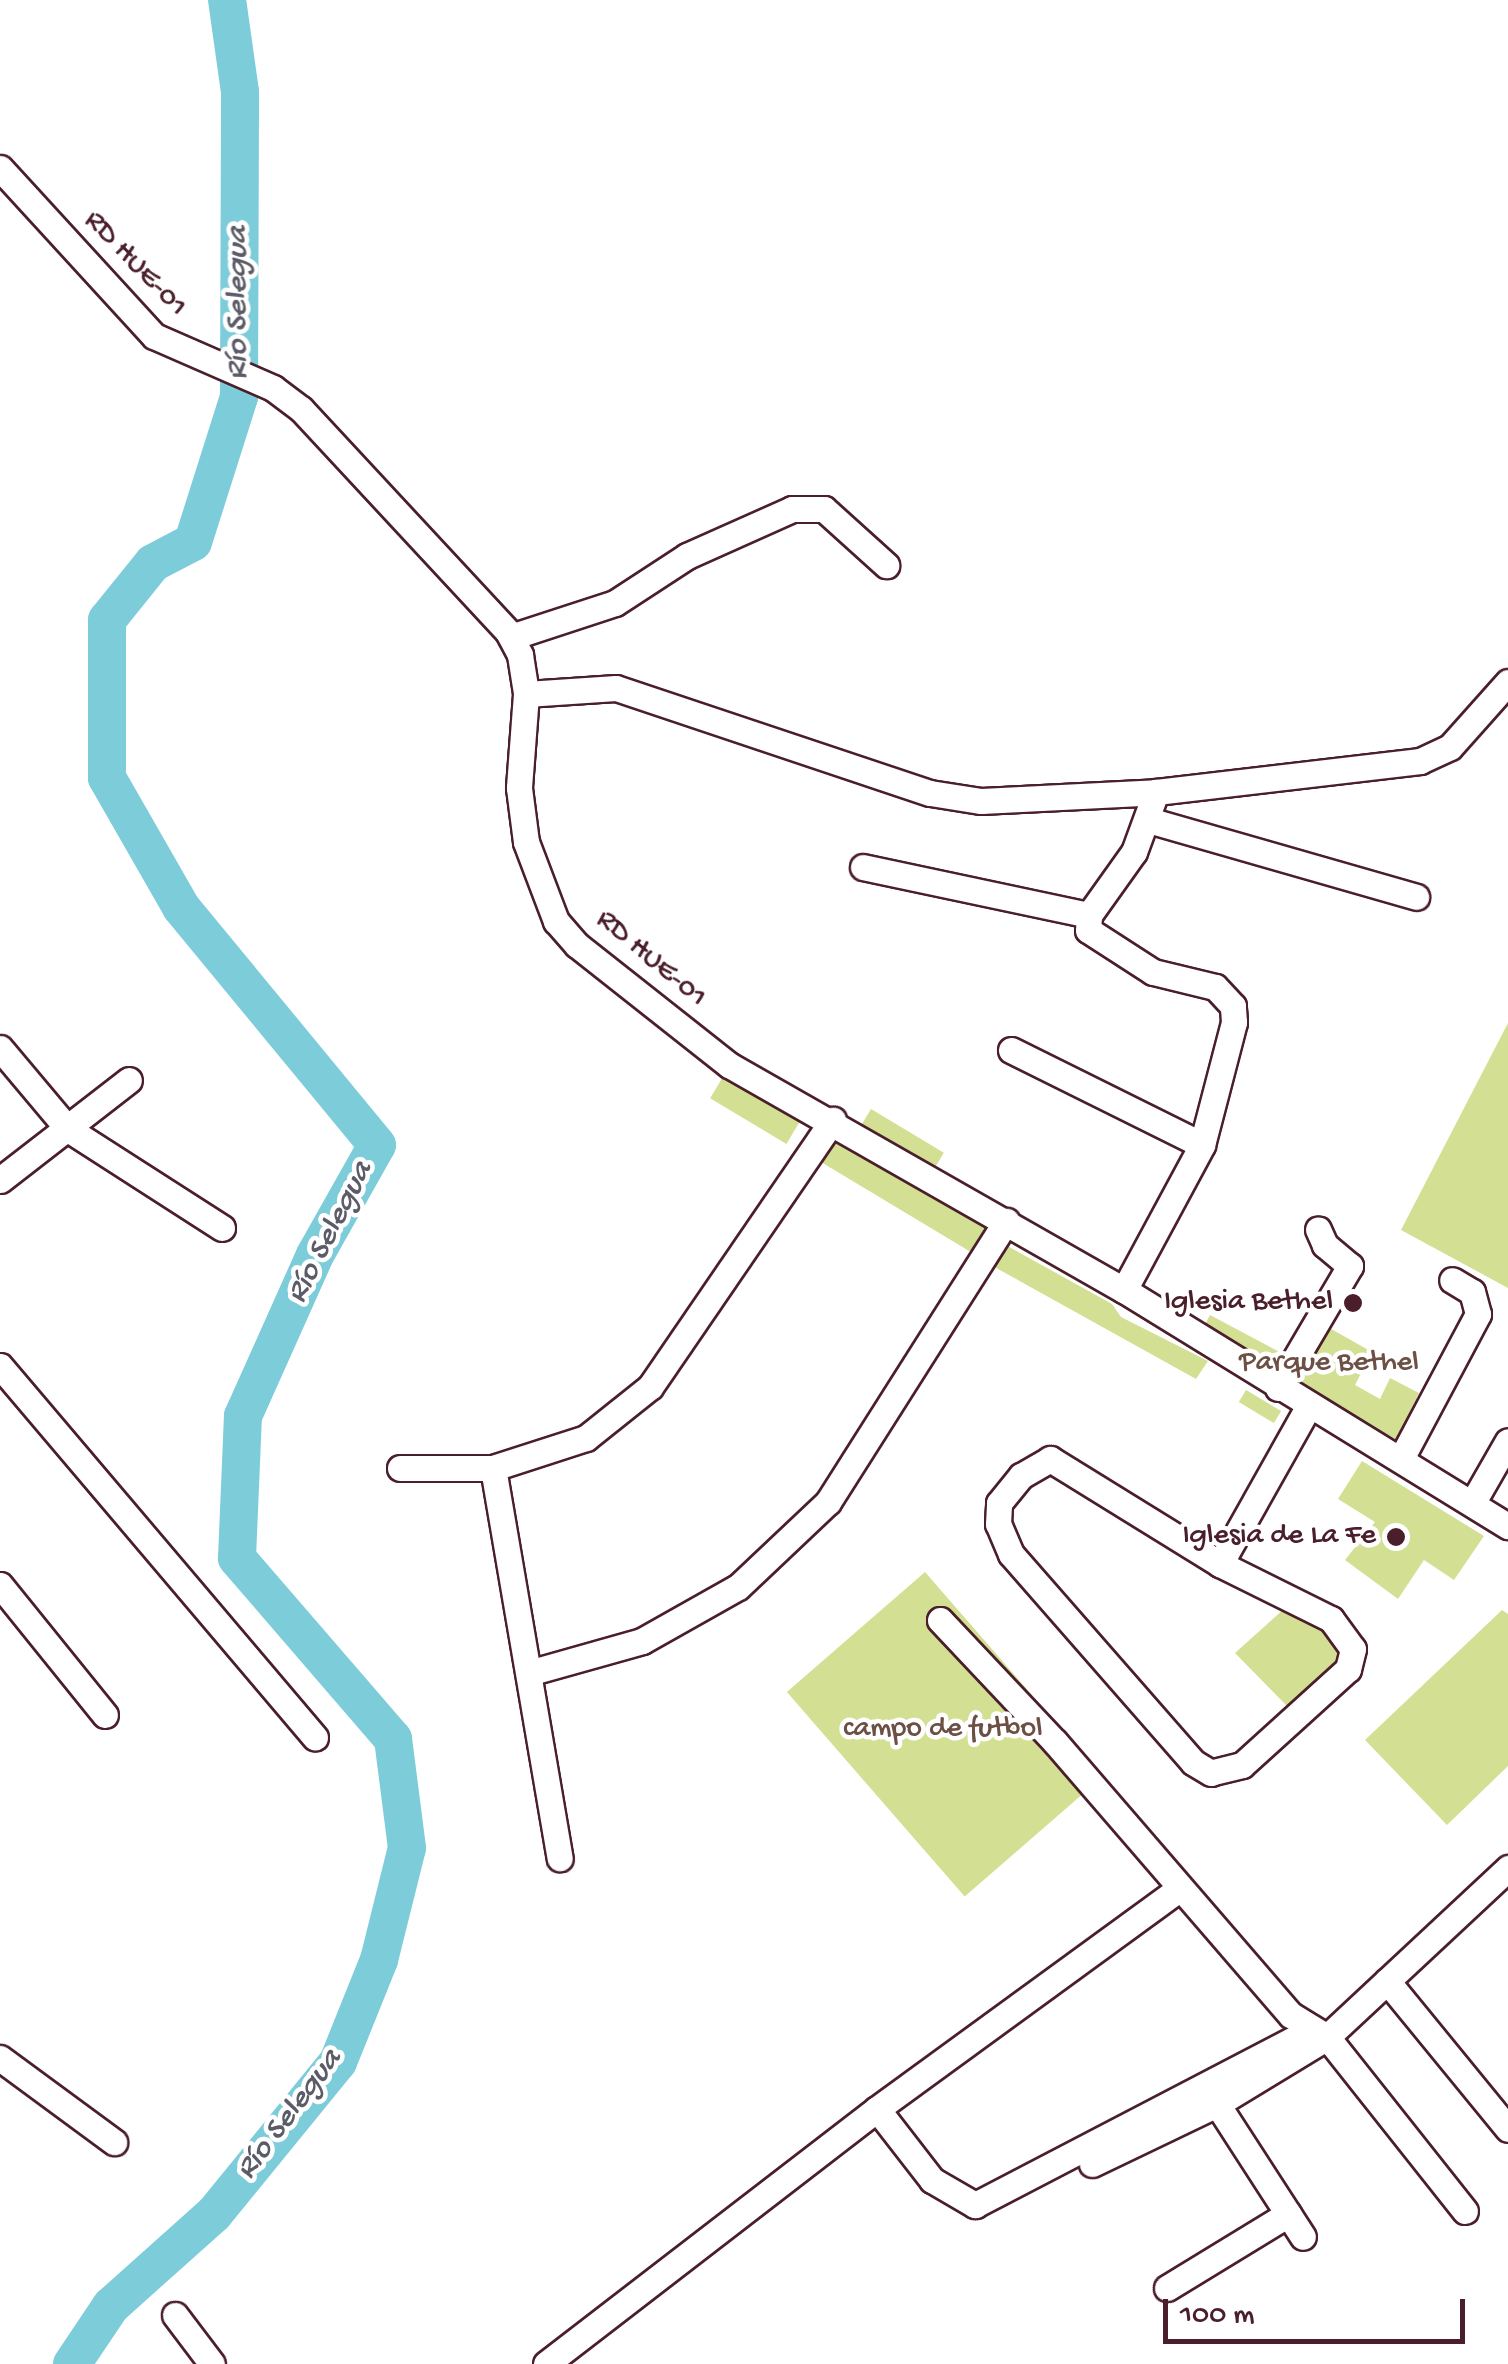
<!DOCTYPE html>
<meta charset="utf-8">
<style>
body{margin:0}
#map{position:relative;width:1508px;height:2364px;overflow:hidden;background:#fff;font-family:"Gochi Hand",sans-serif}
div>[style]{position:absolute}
.green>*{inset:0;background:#d3df92;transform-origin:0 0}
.river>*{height:38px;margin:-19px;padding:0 19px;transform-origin:19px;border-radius:19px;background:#7dccda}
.roads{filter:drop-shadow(2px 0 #4a1f2b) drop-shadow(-2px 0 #4a1f2b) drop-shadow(0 2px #4a1f2b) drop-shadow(0 -2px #4a1f2b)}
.minor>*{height:25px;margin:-12.5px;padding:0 12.5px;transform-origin:12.5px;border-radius:12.5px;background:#fff}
.dots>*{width:28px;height:28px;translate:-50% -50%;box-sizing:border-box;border:5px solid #fff;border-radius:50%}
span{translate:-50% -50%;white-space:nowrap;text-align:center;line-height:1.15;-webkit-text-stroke:9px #fff;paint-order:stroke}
.street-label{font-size:30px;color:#4a1f2b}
.poi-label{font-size:30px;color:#4a1f2b}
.right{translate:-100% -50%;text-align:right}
.park-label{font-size:30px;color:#6c4f45}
.water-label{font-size:32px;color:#5c5c68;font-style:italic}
.scale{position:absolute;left:1163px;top:2299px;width:302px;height:45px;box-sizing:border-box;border:5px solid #4a1f2b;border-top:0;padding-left:12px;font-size:30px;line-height:35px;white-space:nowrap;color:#4a1f2b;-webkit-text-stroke:8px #fff;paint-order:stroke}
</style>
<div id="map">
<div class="green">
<div style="clip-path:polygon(1508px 1023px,1508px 1288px,1401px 1230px)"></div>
<div style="left:724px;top:1075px;width:89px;height:27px;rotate:31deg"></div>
<div style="left:871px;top:1109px;width:85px;height:28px;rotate:31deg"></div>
<div style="left:826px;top:1130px;width:187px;height:30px;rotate:31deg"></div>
<div style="clip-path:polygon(1002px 1243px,1112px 1304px,1121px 1317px,1208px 1361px,1196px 1379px,989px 1264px)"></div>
<div style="left:1210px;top:1315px;width:87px;height:18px;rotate:28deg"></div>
<div style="clip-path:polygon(1317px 1321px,1372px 1352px,1355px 1385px,1380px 1399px,1390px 1378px,1419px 1393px,1396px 1439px,1283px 1380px)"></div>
<div style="left:1246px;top:1390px;width:41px;height:14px;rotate:31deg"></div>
<div style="clip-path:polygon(1362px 1461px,1484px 1536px,1454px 1580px,1424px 1560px,1398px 1599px,1345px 1560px,1375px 1522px,1338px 1499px)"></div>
<div style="left:925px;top:1572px;width:271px;height:183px;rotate:49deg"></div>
<div style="clip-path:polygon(1285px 1608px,1337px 1639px,1341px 1656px,1290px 1709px,1235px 1653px)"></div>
<div style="clip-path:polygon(1502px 1610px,1508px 1614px,1508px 1766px,1447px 1825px,1365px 1740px)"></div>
</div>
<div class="river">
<div style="left:72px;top:2364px;width:70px;rotate:-56.1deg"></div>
<div style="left:111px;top:2306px;width:138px;rotate:-41.8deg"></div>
<div style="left:214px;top:2214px;width:196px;rotate:-50.8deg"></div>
<div style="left:338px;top:2062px;width:110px;rotate:-68.1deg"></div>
<div style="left:379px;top:1960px;width:115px;rotate:-76deg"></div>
<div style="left:407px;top:1848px;width:110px;rotate:-97.3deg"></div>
<div style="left:393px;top:1739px;width:239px;rotate:-130.8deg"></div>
<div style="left:237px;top:1558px;width:142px;rotate:-87.6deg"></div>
<div style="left:243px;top:1416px;width:176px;rotate:-65.9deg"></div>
<div style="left:315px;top:1255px;width:126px;rotate:-60.6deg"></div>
<div style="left:377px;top:1145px;width:308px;rotate:-129.5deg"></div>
<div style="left:181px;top:907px;width:149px;rotate:-119.8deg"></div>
<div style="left:107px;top:778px;width:158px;rotate:-90deg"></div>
<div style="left:107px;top:620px;width:73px;rotate:-51.1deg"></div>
<div style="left:153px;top:563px;width:45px;rotate:-27.7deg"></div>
<div style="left:193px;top:542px;width:152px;rotate:-72.4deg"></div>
<div style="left:239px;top:397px;width:305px;rotate:-89.8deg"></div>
<div style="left:240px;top:92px;width:93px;rotate:-98deg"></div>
</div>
<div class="roads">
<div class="minor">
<div style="left:0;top:168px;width:228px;rotate:47.5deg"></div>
<div style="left:154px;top:336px;width:130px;rotate:23.6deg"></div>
<div style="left:273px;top:388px;width:35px;rotate:37deg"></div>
<div style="left:301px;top:409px;width:304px;rotate:47.1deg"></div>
<div style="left:508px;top:632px;width:26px;rotate:62deg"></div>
<div style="left:520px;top:655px;width:39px;rotate:81deg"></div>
<div style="left:526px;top:694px;width:94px;rotate:94.3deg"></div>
<div style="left:519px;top:788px;width:54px;rotate:82.6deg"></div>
<div style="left:526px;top:842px;width:85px;rotate:69.2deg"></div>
<div style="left:556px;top:921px;width:32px;rotate:49deg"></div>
<div style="left:577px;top:945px;width:194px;rotate:38.3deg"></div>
<div style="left:729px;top:1065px;width:455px;rotate:29.7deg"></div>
<div style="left:1124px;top:1290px;width:451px;rotate:31.6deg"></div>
<div style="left:511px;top:637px;width:109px;rotate:-18.1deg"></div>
<div style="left:615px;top:603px;width:86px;rotate:-33.1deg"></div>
<div style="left:687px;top:556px;width:115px;rotate:-24.1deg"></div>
<div style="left:792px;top:509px;width:32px"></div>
<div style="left:824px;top:509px;width:84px;rotate:42.1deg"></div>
<div style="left:526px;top:694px;width:90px;rotate:-3.8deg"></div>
<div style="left:616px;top:688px;width:331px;rotate:18.5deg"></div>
<div style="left:930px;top:793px;width:52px;rotate:8.9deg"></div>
<div style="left:981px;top:801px;width:175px;rotate:-2.9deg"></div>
<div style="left:1156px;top:792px;width:266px;rotate:-6.7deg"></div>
<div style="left:1420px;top:761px;width:33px;rotate:-25deg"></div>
<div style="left:1450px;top:747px;width:87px;rotate:-48.3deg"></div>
<div style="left:1148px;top:820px;width:279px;rotate:16deg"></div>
<div style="left:863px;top:867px;width:231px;rotate:12deg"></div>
<div style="left:0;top:1048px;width:106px;rotate:50deg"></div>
<div style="left:68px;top:1129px;width:183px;rotate:32.7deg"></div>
<div style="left:1011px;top:1050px;width:213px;rotate:26.4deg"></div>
<div style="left:0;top:1180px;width:163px;rotate:-37.8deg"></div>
<div style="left:1124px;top:1290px;width:165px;rotate:-61.7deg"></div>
<div style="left:1202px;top:1145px;width:127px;rotate:-75.4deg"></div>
<div style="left:1234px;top:1022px;width:16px;rotate:-94deg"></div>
<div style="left:1233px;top:1006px;width:26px;rotate:-133deg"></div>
<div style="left:1215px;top:987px;width:64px;rotate:-166.4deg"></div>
<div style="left:1153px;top:972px;width:77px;rotate:-147.1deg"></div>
<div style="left:1088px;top:930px;width:15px;rotate:-86deg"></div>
<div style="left:1089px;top:915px;width:77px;rotate:-54.5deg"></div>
<div style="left:1134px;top:852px;width:64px;rotate:-69.9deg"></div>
<div style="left:0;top:1366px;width:487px;rotate:49.7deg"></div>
<div style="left:1278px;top:1388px;width:142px;rotate:-59.5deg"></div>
<div style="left:1350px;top:1266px;width:33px;rotate:-140deg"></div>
<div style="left:1325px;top:1245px;width:17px;rotate:-114deg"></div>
<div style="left:1402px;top:1457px;width:162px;rotate:-62deg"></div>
<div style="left:1478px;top:1314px;width:23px;rotate:-105deg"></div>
<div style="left:1472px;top:1292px;width:23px;rotate:-149deg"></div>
<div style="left:1050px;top:1459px;width:200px;rotate:31.7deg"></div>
<div style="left:1220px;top:1564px;width:124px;rotate:26.4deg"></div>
<div style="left:1331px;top:1619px;width:37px;rotate:54deg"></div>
<div style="left:1353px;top:1649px;width:21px;rotate:104deg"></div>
<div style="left:1348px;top:1669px;width:143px;rotate:137.8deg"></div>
<div style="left:1242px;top:1765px;width:32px;rotate:166deg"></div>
<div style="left:1211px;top:1773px;width:21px;rotate:-149deg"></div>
<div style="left:1193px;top:1762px;width:276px;rotate:-131.2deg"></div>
<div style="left:1011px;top:1554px;width:33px;rotate:-113deg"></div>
<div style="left:998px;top:1524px;width:21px;rotate:-87deg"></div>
<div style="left:999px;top:1503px;width:35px;rotate:-51deg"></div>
<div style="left:1021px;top:1476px;width:34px;rotate:-30deg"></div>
<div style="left:400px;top:1468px;width:93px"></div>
<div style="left:493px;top:1468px;width:98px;rotate:-17.9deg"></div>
<div style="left:586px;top:1438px;width:82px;rotate:-38.6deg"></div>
<div style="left:650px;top:1387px;width:324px;rotate:-55.6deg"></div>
<div style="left:493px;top:1468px;width:396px;rotate:80.3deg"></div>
<div style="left:1473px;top:1502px;width:70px;rotate:-60.2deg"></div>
<div style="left:1220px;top:1564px;width:180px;rotate:-60.7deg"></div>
<div style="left:0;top:1585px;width:167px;rotate:51.1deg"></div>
<div style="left:940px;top:1620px;width:168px;rotate:46.7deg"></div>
<div style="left:1055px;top:1742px;width:361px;rotate:49.2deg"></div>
<div style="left:1291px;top:2015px;width:42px;rotate:31.4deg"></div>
<div style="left:1327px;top:2037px;width:222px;rotate:51.6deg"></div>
<div style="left:532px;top:1672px;width:114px;rotate:-15.7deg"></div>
<div style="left:642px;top:1641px;width:110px;rotate:-29.4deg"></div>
<div style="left:738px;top:1587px;width:124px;rotate:-43.4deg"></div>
<div style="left:828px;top:1502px;width:333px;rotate:-57.6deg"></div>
<div style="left:1387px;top:1981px;width:191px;rotate:50.7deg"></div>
<div style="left:0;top:2058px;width:142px;rotate:36.4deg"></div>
<div style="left:1217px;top:2104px;width:158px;rotate:57.1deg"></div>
<div style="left:877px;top:2109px;width:374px;rotate:-36.1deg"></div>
<div style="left:1092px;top:2164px;width:139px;rotate:-25.6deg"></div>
<div style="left:1217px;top:2104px;width:129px;rotate:-31.3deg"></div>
<div style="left:1327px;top:2037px;width:248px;rotate:-43deg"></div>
<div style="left:1167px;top:2288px;width:142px;rotate:-31.4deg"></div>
<div style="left:175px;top:2315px;width:61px;rotate:52.9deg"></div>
<div style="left:546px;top:2364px;width:418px;rotate:-37.6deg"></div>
<div style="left:877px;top:2109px;width:90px;rotate:52.2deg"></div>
<div style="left:932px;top:2180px;width:50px;rotate:30.2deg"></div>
<div style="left:975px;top:2205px;width:377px;rotate:-27.5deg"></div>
</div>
</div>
<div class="dots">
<div style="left:1353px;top:1303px;background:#4a1f2b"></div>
<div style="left:1396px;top:1537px;background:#4a1f2b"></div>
</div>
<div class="street-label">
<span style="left:134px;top:265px;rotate:46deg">RD HUE-01</span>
<span style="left:650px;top:960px;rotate:40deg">RD HUE-01</span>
</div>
<div class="poi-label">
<span class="right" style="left:1333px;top:1303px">Iglesia Bethel</span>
<span class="right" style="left:1376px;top:1537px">Iglesia de La Fe</span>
</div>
<div class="park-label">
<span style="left:1329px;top:1364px">Parque Bethel</span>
<span style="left:943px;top:1730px">campo de futbol</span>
</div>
<div class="water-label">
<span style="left:239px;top:303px;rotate:-90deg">Río Selegua</span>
<span style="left:331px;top:1233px;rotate:-63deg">Río Selegua</span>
<span style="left:290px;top:2115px;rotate:-53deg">Río Selegua</span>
</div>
<div class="scale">100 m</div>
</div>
